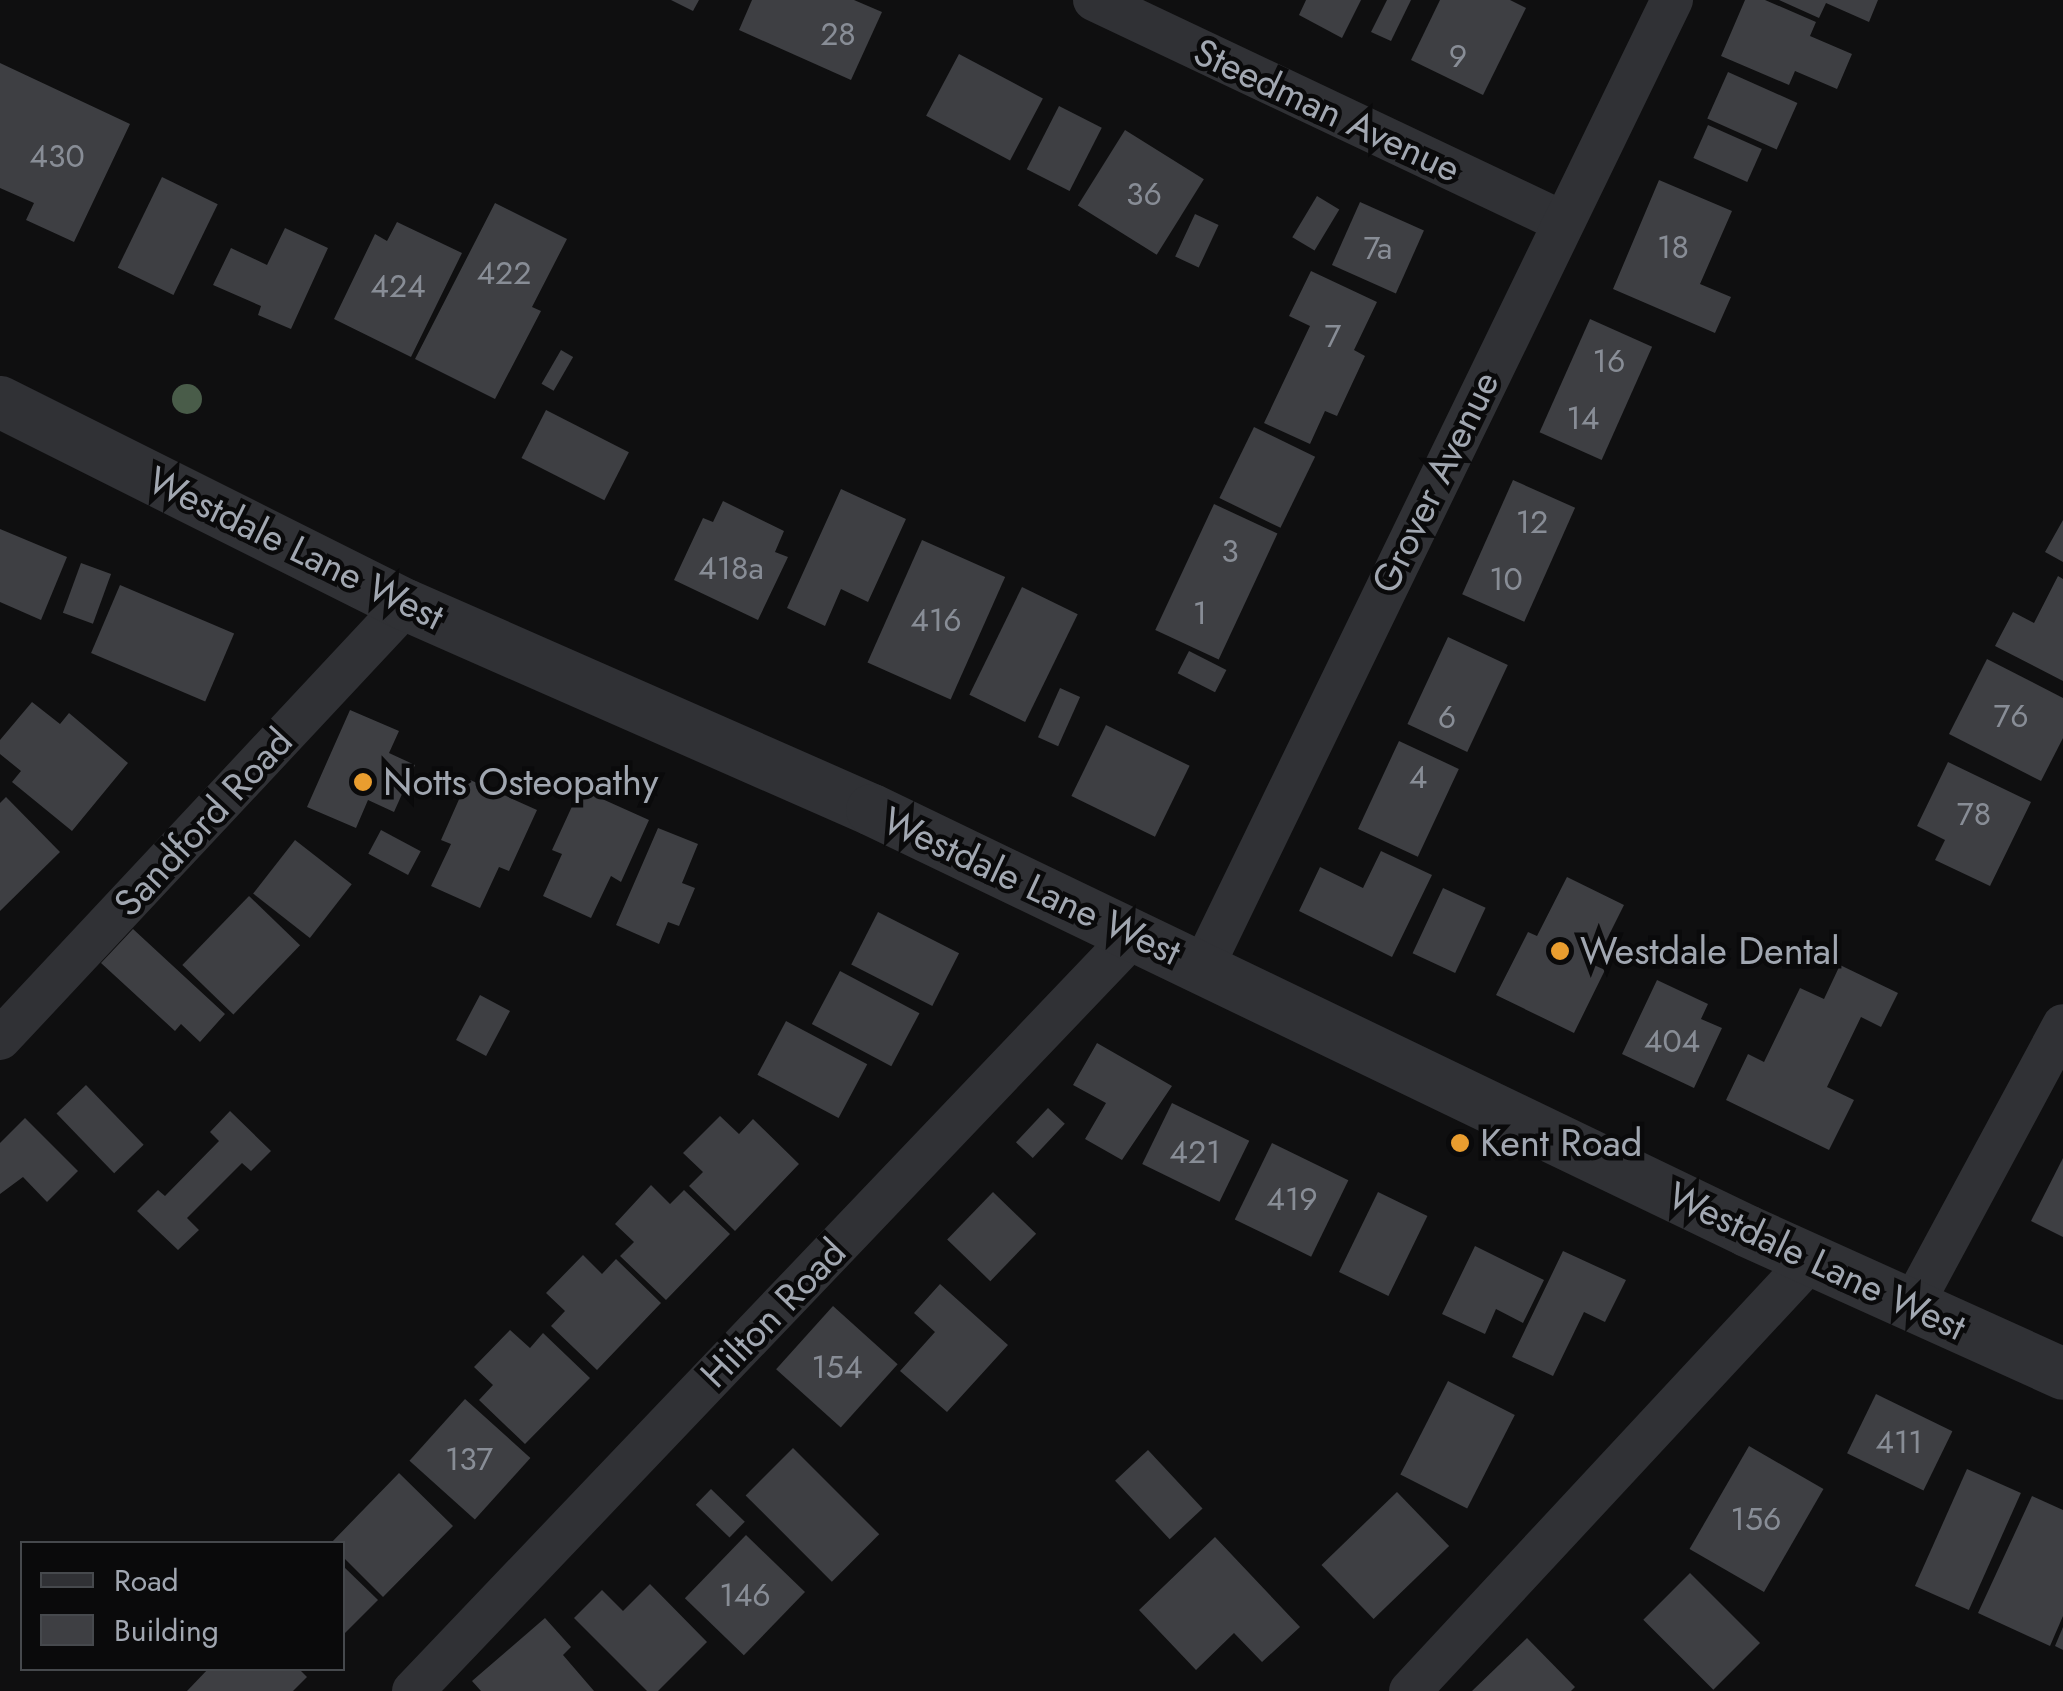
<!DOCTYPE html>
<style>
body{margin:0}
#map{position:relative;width:2063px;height:1691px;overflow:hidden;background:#0f0f10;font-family:Jost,sans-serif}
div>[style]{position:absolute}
.building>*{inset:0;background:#3e3f43;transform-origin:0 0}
.minor>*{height:42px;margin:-21px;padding:0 21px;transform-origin:21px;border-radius:21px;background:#303135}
.tertiary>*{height:52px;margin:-26px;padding:0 26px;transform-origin:26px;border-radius:26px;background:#303135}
.trees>*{width:30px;height:30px;margin:-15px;border-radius:50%;background:#495c49}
.dots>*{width:28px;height:28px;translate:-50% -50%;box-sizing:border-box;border:5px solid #0a0a0b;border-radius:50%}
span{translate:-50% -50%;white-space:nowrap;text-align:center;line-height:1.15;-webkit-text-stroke:9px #0a0a0b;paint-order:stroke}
.number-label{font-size:32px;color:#888d96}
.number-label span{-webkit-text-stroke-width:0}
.street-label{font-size:38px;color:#a1a7b1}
.poi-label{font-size:38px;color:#a1a7b1}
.left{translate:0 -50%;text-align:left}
.legend{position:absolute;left:20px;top:1541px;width:325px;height:130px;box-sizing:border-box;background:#0a0a0b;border:2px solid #46494d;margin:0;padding:12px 18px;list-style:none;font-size:30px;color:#a1a7b1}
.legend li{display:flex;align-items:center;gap:20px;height:50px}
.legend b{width:50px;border:2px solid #46494d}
</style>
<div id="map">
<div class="building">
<div style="clip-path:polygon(671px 0,699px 0,693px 11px)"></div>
<div style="clip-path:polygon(752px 0,854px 0,882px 12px,851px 80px,739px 30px)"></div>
<div style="clip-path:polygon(1306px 0,1361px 0,1342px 38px,1299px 15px)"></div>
<div style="clip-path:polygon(1387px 0,1411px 0,1391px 41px,1371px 32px)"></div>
<div style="clip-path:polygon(1440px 0,1510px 0,1526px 8px,1483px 95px,1411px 60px)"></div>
<div style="clip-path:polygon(1745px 0,1765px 0,1816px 22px,1810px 36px,1852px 54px,1837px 89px,1795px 71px,1789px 85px,1721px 56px)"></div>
<div style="clip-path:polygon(1779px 0,1878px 0,1869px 22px,1826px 3px,1819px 18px)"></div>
<div style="left:959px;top:54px;width:95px;height:70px;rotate:28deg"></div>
<div style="clip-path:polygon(0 63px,130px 124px,74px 242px,26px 220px,34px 203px,0 188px)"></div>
<div style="left:1728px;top:72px;width:76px;height:51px;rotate:24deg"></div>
<div style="left:1059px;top:106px;width:48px;height:71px;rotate:27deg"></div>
<div style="left:1708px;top:125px;width:59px;height:36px;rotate:24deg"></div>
<div style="left:1125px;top:130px;width:93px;height:89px;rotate:32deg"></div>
<div style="left:162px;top:177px;width:62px;height:101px;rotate:26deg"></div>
<div style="clip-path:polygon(1659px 180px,1732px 211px,1700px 284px,1731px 297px,1715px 333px,1613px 289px)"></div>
<div style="left:1317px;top:196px;width:26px;height:48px;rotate:31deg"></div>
<div style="left:1360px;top:202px;width:70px;height:69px;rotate:24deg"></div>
<div style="clip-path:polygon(495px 203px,567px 239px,532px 307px,541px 311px,495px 399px,415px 359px)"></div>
<div style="left:1195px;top:214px;width:26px;height:47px;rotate:25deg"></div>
<div style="clip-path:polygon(397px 222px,462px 253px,411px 357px,334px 319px,375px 234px,387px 241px)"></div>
<div style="clip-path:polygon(285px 228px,328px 248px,291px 329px,258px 315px,261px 306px,213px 285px,231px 248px,267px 265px)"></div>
<div style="clip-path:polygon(1311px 271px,1377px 302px,1354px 350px,1365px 356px,1337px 416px,1325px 411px,1310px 444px,1264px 423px,1310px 326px,1289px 316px)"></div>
<div style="left:1590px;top:319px;width:68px;height:124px;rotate:24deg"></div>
<div style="left:561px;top:350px;width:14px;height:39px;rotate:30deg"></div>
<div style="left:546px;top:410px;width:93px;height:54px;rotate:27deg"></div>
<div style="left:1254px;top:427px;width:68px;height:79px;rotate:26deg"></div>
<div style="left:1513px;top:480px;width:68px;height:125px;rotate:24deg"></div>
<div style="clip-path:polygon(841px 489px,906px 519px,868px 602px,841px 589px,825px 626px,787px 608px)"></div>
<div style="clip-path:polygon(723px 501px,784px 531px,775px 552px,788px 557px,758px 620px,674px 580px,703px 518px,713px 522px)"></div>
<div style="left:1214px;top:504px;width:70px;height:139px;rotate:25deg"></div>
<div style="clip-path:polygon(2063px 520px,2063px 562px,2045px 552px)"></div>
<div style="clip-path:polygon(0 529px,67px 557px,41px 620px,0 602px)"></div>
<div style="left:922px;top:540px;width:91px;height:134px;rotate:24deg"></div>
<div style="left:81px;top:563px;width:32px;height:53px;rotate:20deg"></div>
<div style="clip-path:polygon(2058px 576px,2063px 579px,2063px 681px,1995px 646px,2013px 612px,2034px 623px)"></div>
<div style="left:120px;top:585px;width:124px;height:74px;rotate:23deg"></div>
<div style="left:1022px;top:587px;width:62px;height:120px;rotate:26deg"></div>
<div style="left:1448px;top:637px;width:66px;height:96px;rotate:25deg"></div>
<div style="left:1189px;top:651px;width:42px;height:25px;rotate:27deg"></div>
<div style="clip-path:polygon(1987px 659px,2063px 698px,2063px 738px,2041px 781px,1949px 734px)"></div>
<div style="left:1060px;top:688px;width:22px;height:54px;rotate:24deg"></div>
<div style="clip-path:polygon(32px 702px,60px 724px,69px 713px,128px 763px,72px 831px,12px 782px,21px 771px,0 754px,0 740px)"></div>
<div style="clip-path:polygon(350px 710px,399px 731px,389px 753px,415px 765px,394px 812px,368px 800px,356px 828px,307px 807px)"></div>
<div style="left:1106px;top:725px;width:93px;height:79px;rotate:26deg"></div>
<div style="left:1399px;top:741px;width:66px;height:97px;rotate:25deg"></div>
<div style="clip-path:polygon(1948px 762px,2031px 802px,1990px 886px,1935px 860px,1945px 840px,1917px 826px)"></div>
<div style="clip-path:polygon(468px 779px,537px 810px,509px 871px,499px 867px,480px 908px,431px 886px,451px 844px,441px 840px)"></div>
<div style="clip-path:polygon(580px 789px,649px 820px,621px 882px,611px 876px,591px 918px,543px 896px,562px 854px,552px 850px)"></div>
<div style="clip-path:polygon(6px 797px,60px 852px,0 911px,0 803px)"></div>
<div style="clip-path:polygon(658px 828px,698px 844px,682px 883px,695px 888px,679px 926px,668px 922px,659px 944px,616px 925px)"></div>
<div style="left:381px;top:830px;width:45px;height:27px;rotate:28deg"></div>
<div style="left:295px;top:840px;width:72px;height:68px;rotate:38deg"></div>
<div style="clip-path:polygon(1381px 851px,1432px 875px,1392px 957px,1299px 911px,1320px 867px,1363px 888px)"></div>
<div style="clip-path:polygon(1567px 877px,1624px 905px,1594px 965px,1605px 970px,1574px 1033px,1496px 995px,1528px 932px,1537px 936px)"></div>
<div style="left:1443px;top:888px;width:47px;height:72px;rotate:25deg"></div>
<div style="left:249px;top:896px;width:71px;height:96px;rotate:44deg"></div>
<div style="left:878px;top:912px;width:91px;height:59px;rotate:27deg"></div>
<div style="clip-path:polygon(133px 929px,225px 1014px,200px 1042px,181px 1024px,175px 1031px,101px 963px)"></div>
<div style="clip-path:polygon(1840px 965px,1898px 993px,1881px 1027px,1861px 1017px,1827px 1087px,1854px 1100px,1829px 1150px,1726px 1100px,1748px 1054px,1764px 1062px,1800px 988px,1824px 999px)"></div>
<div style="left:840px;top:971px;width:90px;height:60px;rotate:28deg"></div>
<div style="clip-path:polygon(1657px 980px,1708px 1004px,1701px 1019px,1722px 1028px,1694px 1088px,1622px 1054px)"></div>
<div style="left:480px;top:995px;width:34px;height:51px;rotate:28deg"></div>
<div style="left:786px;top:1021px;width:92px;height:61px;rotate:28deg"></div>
<div style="clip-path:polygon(1097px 1043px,1172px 1086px,1122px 1160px,1085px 1139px,1106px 1103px,1073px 1085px)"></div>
<div style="left:86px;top:1085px;width:83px;height:41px;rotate:46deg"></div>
<div style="left:1172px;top:1103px;width:86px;height:68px;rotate:26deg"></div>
<div style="left:1048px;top:1108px;width:23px;height:47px;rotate:43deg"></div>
<div style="clip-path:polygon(230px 1111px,271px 1151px,251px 1171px,242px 1163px,187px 1218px,199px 1230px,178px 1250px,137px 1211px,158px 1190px,165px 1196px,219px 1141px,210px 1132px)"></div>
<div style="clip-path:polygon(720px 1116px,739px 1134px,753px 1119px,799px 1164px,735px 1231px,689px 1186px,703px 1172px,683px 1153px)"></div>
<div style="clip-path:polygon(25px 1118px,78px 1171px,47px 1202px,23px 1177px,0 1194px,0 1143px)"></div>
<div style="left:1272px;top:1143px;width:85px;height:85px;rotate:26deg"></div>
<div style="clip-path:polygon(2063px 1158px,2063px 1237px,2031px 1221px)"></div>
<div style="clip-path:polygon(651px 1185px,670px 1204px,684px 1190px,730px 1234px,666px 1300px,620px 1256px,634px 1242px,615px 1224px)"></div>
<div style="left:993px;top:1192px;width:60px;height:66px;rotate:44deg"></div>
<div style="left:1378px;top:1192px;width:55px;height:89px;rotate:26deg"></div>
<div style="clip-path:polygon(1475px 1246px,1544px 1280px,1523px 1323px,1496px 1309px,1485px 1334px,1442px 1314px)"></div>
<div style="clip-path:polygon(1563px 1251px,1626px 1280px,1605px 1322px,1584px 1312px,1553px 1376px,1512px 1357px)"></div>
<div style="clip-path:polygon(583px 1255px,602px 1274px,616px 1259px,661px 1303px,597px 1370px,551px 1326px,565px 1311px,546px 1293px)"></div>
<div style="clip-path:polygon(940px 1284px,1008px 1345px,947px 1412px,900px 1371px,935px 1332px,914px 1313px)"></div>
<div style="left:833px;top:1306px;width:87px;height:85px;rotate:42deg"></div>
<div style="clip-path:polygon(510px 1330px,530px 1348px,543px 1333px,590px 1378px,525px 1444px,479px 1400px,493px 1385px,474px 1367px)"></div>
<div style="left:1448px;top:1381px;width:75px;height:105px;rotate:27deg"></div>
<div style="left:1876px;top:1394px;width:85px;height:66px;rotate:26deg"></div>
<div style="left:465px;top:1399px;width:88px;height:83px;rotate:42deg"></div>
<div style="left:1749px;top:1446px;width:86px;height:119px;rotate:30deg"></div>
<div style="left:793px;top:1448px;width:122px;height:67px;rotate:45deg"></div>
<div style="left:1148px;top:1450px;width:80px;height:45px;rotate:47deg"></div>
<div style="left:1967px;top:1469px;width:59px;height:128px;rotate:24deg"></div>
<div style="clip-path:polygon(399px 1473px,453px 1526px,383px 1597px,342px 1556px,342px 1544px,330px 1544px)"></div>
<div style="left:711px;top:1489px;width:47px;height:22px;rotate:44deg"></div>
<div style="left:1397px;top:1492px;width:75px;height:105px;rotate:46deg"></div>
<div style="clip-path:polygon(2032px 1496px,2063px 1510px,2063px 1616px,2050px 1646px,1978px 1613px)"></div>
<div style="left:746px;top:1535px;width:82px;height:88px;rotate:44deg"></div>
<div style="clip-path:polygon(1215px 1537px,1300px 1627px,1262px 1662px,1234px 1633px,1196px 1670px,1139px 1610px)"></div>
<div style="clip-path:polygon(342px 1565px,378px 1600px,342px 1636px)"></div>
<div style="left:1690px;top:1573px;width:99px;height:66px;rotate:45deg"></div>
<div style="clip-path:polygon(650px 1584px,707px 1642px,658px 1691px,647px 1691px,574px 1618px,602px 1590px,623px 1611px)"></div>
<div style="clip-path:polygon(545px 1618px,571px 1647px,563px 1655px,594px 1691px,481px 1691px,472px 1681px)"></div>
<div style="clip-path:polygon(2063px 1627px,2063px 1650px,2055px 1646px)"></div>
<div style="clip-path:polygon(1527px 1638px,1575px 1687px,1571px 1691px,1472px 1691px)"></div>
<div style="clip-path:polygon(209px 1668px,298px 1668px,307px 1677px,293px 1691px,187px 1691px)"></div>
</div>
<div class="minor">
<div style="left:1094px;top:0;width:517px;rotate:25.33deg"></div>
<div style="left:1203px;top:967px;width:1075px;rotate:-64.13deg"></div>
<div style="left:0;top:1039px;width:594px;rotate:-46.91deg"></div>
<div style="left:1912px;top:1306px;width:319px;rotate:-61.7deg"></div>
<div style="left:413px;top:1691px;width:1043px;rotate:-46.36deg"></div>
<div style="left:1410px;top:1691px;width:589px;rotate:-47.07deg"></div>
</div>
<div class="tertiary">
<div style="left:0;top:402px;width:454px;rotate:26.6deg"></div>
<div style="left:406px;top:605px;width:509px;rotate:23.75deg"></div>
<div style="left:872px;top:810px;width:971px;rotate:25.69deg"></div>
<div style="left:1747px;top:1231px;width:347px;rotate:24.3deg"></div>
</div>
<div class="trees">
<div style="left:187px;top:399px"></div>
</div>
<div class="dots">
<div style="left:363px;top:782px;background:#e99d2f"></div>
<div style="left:1560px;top:951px;background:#e99d2f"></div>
<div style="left:1460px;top:1143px;background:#e99d2f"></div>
</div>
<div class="number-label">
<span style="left:838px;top:34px">28</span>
<span style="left:1458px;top:56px">9</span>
<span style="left:57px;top:156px">430</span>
<span style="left:1144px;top:194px">36</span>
<span style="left:1673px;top:247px">18</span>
<span style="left:1378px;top:248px">7a</span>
<span style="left:504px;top:273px">422</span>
<span style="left:398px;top:286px">424</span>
<span style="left:1333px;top:336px">7</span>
<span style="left:1609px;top:361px">16</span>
<span style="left:1583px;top:418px">14</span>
<span style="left:1532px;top:522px">12</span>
<span style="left:1230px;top:551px">3</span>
<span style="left:731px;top:568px">418a</span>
<span style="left:1506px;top:579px">10</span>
<span style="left:1200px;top:613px">1</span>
<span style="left:936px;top:620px">416</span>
<span style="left:2011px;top:716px">76</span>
<span style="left:1447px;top:717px">6</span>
<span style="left:1418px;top:777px">4</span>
<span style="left:1974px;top:814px">78</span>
<span style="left:1672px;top:1041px">404</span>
<span style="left:1195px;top:1152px">421</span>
<span style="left:1292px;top:1199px">419</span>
<span style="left:837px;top:1367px">154</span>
<span style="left:1899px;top:1442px">411</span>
<span style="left:469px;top:1459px">137</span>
<span style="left:1756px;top:1519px">156</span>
<span style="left:745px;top:1595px">146</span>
</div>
<div class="street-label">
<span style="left:1327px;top:110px;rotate:25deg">Steedman Avenue</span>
<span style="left:1435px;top:482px;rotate:-64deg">Grover Avenue</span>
<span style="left:296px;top:548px;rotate:26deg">Westdale Lane West</span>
<span style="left:203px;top:822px;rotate:-47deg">Sandford Road</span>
<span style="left:1032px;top:886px;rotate:25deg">Westdale Lane West</span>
<span style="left:1817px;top:1261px;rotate:25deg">Westdale Lane West</span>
<span style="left:773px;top:1313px;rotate:-46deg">Hilton Road</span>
</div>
<div class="poi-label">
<span class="left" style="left:383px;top:782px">Notts Osteopathy</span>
<span class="left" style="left:1580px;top:951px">Westdale Dental</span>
<span class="left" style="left:1480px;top:1143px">Kent Road</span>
</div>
<ul class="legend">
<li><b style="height:12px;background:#303135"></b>Road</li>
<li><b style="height:28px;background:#3e3f43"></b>Building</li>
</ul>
</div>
